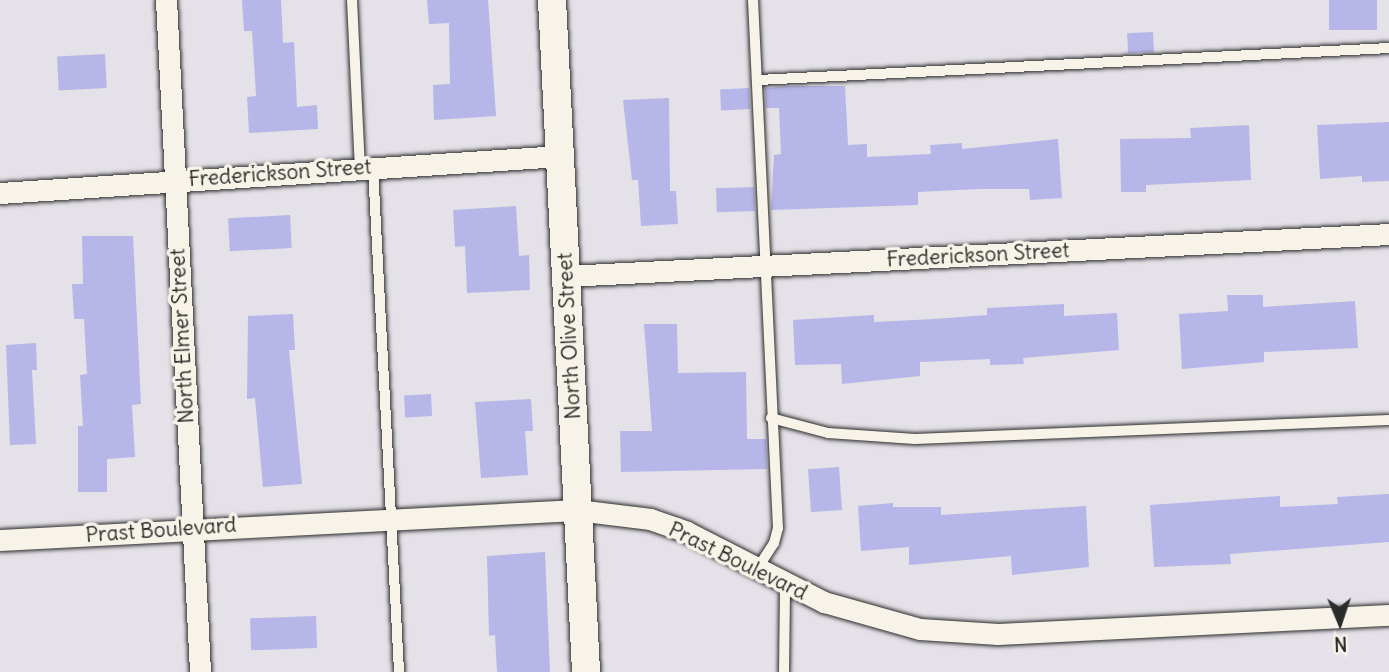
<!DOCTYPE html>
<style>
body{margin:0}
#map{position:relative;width:1389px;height:672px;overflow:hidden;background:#e4e1e8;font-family:Delius,sans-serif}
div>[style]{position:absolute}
.building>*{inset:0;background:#b7b6e8;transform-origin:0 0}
.roads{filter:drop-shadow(0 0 2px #2b2b2b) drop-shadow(0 0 2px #2b2b2b)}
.lane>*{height:10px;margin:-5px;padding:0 5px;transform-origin:5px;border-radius:5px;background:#f7f3e8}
.street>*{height:21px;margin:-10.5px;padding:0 10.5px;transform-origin:10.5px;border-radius:10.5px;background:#f7f3e8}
.secondary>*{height:28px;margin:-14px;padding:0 14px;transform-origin:14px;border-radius:14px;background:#f7f3e8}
span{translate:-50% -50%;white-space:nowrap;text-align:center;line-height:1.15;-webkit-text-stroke:7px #f7f3e8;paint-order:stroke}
.street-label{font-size:21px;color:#2b2b2b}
.north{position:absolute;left:1305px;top:588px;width:70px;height:70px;-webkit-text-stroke:5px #f7f3e8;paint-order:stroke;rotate:178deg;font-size:19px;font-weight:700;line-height:28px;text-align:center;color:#2b2b2b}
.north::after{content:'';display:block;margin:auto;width:24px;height:32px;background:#2b2b2b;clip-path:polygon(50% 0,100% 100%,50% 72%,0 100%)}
</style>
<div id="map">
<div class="building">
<div style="clip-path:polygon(242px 0,281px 0,283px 43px,294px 42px,297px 107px,317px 105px,318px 129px,249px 133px,247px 97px,256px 96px,252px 31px,244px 31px)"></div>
<div style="clip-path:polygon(427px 0,488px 0,496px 116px,434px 120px,433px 85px,450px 84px,449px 23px,429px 24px)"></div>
<div style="left:1329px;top:0;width:48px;height:30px"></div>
<div style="left:1153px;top:32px;width:20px;height:26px;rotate:87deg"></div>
<div style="left:105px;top:54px;width:34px;height:48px;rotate:87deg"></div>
<div style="clip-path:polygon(791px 86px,845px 86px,848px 145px,867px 144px,867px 157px,931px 154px,930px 145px,962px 143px,962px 149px,1058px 139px,1062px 198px,1030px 200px,1029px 189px,979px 189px,918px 192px,918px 205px,771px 210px,774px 155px,781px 154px,779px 108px,766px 108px,765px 88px)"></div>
<div style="left:749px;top:88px;width:21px;height:29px;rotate:87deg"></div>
<div style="clip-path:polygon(669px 98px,670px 191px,676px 191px,678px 224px,641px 226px,638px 180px,632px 180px,623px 100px)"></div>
<div style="clip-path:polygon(1389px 122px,1389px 181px,1362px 182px,1362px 176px,1320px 179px,1317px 125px)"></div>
<div style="clip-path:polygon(1249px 125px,1251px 180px,1146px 185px,1146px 192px,1121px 192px,1120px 139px,1191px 138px,1190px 128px)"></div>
<div style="left:754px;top:187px;width:24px;height:38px;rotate:88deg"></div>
<div style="clip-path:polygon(516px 206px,519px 256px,529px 255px,530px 290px,467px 293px,465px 246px,455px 247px,453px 210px)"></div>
<div style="left:290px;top:215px;width:33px;height:62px;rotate:87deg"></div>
<div style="clip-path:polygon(82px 236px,133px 236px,141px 404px,132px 405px,135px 457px,107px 459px,107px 492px,78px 492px,78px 426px,83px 426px,80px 375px,87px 374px,84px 319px,74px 319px,72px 284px,83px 284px)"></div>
<div style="clip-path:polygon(1227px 295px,1263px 295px,1263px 307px,1355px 301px,1358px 348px,1264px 352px,1264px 362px,1182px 369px,1179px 314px,1228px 311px)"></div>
<div style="clip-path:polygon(1064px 304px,1064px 316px,1117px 313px,1119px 350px,1023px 358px,1024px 364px,990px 365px,990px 359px,920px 362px,920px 376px,842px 384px,841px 364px,795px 365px,793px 320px,874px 315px,874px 322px,934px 319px,987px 315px,987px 308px)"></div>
<div style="clip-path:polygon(293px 314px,295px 350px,289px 350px,302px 484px,263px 487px,255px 398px,247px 399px,248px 316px)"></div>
<div style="clip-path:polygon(644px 324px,677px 324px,678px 373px,746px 372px,747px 439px,766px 439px,767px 469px,621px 472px,620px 431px,652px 431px)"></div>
<div style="clip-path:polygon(36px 343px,37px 370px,32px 370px,36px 444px,10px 445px,6px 345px)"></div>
<div style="left:431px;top:394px;width:22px;height:27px;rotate:87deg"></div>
<div style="clip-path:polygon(531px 399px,533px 431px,525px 431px,528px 475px,481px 478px,475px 402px)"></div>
<div style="left:839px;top:467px;width:43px;height:31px;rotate:86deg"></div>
<div style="clip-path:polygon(1389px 494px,1389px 542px,1230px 554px,1231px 564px,1154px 567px,1150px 505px,1280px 496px,1280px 507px,1338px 504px,1337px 497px)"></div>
<div style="clip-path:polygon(893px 503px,893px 507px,941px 507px,941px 515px,1086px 506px,1089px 567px,1012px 575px,1011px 556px,909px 565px,909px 547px,861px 551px,858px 506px)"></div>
<div style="clip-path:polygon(545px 552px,550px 672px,497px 672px,495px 635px,489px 636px,487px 556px)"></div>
<div style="left:316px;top:616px;width:32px;height:66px;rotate:88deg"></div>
</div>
<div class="roads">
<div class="lane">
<div style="left:352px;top:0;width:169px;rotate:87.3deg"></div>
<div style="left:753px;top:0;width:529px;rotate:87.29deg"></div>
<div style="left:778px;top:528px;width:16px;rotate:105deg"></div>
<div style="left:774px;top:543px;width:31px;rotate:123deg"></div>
<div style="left:758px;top:80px;width:632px;rotate:-2.9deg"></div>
<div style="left:373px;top:167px;width:506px;rotate:87.05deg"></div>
<div style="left:771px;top:418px;width:59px;rotate:14.7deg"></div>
<div style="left:828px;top:433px;width:87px;rotate:3.9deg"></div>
<div style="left:915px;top:439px;width:474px;rotate:-2.3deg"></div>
<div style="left:784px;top:672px;width:88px;rotate:-89.3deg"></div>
</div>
<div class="street">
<div style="left:166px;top:0;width:673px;rotate:87.1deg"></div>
<div style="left:0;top:193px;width:561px;rotate:-3.78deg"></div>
<div style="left:566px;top:276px;width:824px;rotate:-2.92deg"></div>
<div style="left:0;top:540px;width:578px;rotate:-2.98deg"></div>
<div style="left:577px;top:510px;width:74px;rotate:7deg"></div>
<div style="left:650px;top:519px;width:39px;rotate:19deg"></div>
<div style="left:687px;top:532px;width:154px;rotate:27.1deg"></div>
<div style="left:824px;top:602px;width:100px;rotate:15.7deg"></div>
<div style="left:920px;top:629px;width:78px;rotate:3.7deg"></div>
<div style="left:998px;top:634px;width:391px;rotate:-2.8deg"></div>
</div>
<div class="secondary">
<div style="left:552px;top:0;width:673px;rotate:87.1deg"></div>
</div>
</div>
<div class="street-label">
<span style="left:280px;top:173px;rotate:-4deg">Frederickson Street</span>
<span style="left:978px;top:255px;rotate:-3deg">Frederickson Street</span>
<span style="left:182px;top:336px;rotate:-93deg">North Elmer Street</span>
<span style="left:569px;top:336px;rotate:-93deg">North Olive Street</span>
<span style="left:161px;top:530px;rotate:-4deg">Prast Boulevard</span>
<span style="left:738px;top:561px;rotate:26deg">Prast Boulevard</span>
</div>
<div class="north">N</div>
</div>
